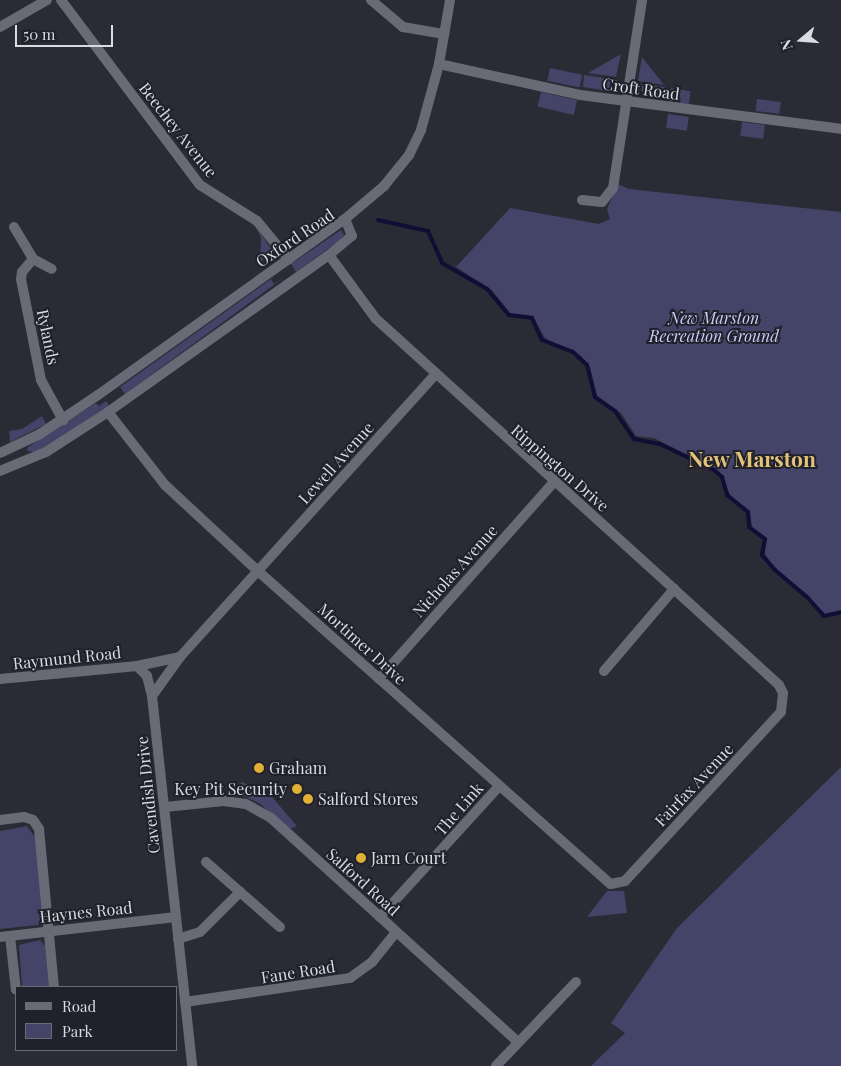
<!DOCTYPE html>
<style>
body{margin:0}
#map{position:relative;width:841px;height:1066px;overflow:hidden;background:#2a2b35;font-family:"Playfair Display",serif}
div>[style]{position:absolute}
.green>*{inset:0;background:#434467;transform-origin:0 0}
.stream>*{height:4px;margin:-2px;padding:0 2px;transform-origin:2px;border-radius:2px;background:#110d34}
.street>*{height:10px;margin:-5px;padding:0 5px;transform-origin:5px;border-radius:5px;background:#696a75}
.dots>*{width:14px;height:14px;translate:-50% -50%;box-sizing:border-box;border:2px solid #21212b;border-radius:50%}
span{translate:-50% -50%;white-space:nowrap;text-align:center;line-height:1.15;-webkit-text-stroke:4px #21212b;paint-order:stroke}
.street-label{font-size:16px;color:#dadae1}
.park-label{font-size:16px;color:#cacdf9;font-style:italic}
.poi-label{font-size:16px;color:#dadae1}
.left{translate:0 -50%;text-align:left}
.right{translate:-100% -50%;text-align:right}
.district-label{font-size:21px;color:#e2c379;font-weight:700}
.legend{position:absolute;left:15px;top:986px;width:162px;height:65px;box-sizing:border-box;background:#21212b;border:1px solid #6b6b74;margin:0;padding:6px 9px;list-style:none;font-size:15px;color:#dadae1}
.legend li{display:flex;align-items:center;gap:10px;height:25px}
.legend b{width:25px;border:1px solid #6b6b74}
.north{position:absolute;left:776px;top:15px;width:50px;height:50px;-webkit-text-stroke:4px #21212b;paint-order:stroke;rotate:252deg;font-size:14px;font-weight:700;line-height:20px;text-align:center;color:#dadae1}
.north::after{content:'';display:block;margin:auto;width:18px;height:22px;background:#dadae1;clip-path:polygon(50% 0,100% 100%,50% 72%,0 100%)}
.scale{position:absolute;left:15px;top:25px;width:98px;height:22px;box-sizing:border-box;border:2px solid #dadae1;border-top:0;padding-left:6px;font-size:15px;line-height:18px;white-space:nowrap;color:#dadae1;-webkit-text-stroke:4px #21212b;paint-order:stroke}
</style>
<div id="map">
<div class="green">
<div style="clip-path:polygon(621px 54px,616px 77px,588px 73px)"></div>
<div style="clip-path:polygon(642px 57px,664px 85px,638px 81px)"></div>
<div style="left:550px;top:68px;width:33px;height:13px;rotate:12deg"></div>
<div style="clip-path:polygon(584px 75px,617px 80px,617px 87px,610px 91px,583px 87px)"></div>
<div style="clip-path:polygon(638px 84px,665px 87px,664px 99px,644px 94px)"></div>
<div style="left:671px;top:88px;width:20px;height:14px;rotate:9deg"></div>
<div style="left:541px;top:92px;width:37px;height:15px;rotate:13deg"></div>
<div style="left:757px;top:99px;width:24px;height:12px;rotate:7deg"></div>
<div style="left:668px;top:114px;width:21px;height:14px;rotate:8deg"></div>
<div style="left:742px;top:122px;width:23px;height:14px;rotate:7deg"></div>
<div style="clip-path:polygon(618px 184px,629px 189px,841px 212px,841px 612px,824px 616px,814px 602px,775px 570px,765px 554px,766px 538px,753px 530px,750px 514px,731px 497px,719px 471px,654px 438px,636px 436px,621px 413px,597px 396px,590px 367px,581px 356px,545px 338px,533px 317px,511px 314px,492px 290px,456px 267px,510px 208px,599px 224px,610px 219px,607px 209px)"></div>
<div style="clip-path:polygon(254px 224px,272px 250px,260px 263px,261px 238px)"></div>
<div style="clip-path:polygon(341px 230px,344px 235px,340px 240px,296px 272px,291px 264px)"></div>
<div style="clip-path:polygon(286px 276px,125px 394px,120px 387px,271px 279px,274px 284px)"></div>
<div style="clip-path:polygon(106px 401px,109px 405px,51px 444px,34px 452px,27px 451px,28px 447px,96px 403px,99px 406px)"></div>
<div style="clip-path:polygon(42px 416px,46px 424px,10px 442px,9px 431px,22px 429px)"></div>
<div style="clip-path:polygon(841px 767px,841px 1066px,591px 1066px,625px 1033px,611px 1023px,677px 928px)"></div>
<div style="clip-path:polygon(242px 782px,272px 797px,297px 826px,290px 829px,259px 803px,239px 794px,236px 787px)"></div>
<div style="clip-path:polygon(27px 826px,35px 837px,45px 924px,0 929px,0 831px)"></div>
<div style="clip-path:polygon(607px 891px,624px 891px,627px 913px,587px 917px)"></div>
<div style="clip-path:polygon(40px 940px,45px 946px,49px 987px,22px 987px,19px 945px)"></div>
</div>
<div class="stream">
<div style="left:378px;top:220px;width:51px;rotate:12.4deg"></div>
<div style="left:428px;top:231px;width:35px;rotate:66deg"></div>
<div style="left:442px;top:263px;width:52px;rotate:30deg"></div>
<div style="left:487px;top:289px;width:34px;rotate:50deg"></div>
<div style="left:509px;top:315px;width:23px;rotate:7deg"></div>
<div style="left:532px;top:318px;width:24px;rotate:66deg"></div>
<div style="left:542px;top:340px;width:33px;rotate:21deg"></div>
<div style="left:573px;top:352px;width:19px;rotate:43deg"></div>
<div style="left:587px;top:365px;width:33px;rotate:76deg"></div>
<div style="left:595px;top:397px;width:24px;rotate:35deg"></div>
<div style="left:615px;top:411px;width:34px;rotate:56deg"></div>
<div style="left:634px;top:439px;width:26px;rotate:11deg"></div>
<div style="left:660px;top:444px;width:60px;rotate:25.7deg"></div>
<div style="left:714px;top:470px;width:11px;rotate:41deg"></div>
<div style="left:722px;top:477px;width:19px;rotate:74deg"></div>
<div style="left:727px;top:495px;width:27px;rotate:39deg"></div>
<div style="left:748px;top:512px;width:15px;rotate:86deg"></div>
<div style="left:749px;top:527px;width:20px;rotate:37deg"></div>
<div style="left:765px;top:539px;width:16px;rotate:101deg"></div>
<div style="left:762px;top:555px;width:20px;rotate:49deg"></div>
<div style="left:775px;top:570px;width:42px;rotate:40.2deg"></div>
<div style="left:807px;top:597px;width:25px;rotate:48deg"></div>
<div style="left:824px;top:616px;width:17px;rotate:-13deg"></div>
</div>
<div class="street">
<div style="left:61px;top:0;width:231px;rotate:53.1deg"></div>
<div style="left:200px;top:185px;width:67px;rotate:32.3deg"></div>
<div style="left:257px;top:221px;width:50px;rotate:50.6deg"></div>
<div style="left:371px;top:0;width:42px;rotate:40.2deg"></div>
<div style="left:403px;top:27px;width:42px;rotate:9.7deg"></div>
<div style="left:0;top:27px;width:54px;rotate:-29.9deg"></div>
<div style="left:439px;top:64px;width:144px;rotate:12.4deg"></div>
<div style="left:580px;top:95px;width:263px;rotate:7.4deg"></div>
<div style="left:582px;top:200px;width:20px;rotate:6deg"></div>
<div style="left:602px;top:202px;width:18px;rotate:-52deg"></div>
<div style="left:613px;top:188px;width:190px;rotate:-81.2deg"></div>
<div style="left:14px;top:227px;width:37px;rotate:59deg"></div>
<div style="left:33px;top:259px;width:21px;rotate:28deg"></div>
<div style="left:33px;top:259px;width:17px;rotate:130deg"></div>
<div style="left:22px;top:272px;width:7px;rotate:98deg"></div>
<div style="left:21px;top:279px;width:103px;rotate:78.8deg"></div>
<div style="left:41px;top:380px;width:46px;rotate:61.2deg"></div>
<div style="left:108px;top:412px;width:93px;rotate:52deg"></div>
<div style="left:165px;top:485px;width:128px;rotate:42.8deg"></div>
<div style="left:259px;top:572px;width:470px;rotate:41.6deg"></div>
<div style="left:611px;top:884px;width:14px;rotate:-12deg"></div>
<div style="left:625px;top:881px;width:230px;rotate:-47.3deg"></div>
<div style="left:781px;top:712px;width:19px;rotate:-84deg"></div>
<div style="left:783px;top:693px;width:9px;rotate:-117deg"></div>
<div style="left:779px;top:685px;width:142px;rotate:-137.6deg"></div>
<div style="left:674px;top:589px;width:402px;rotate:-137.8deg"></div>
<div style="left:376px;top:319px;width:79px;rotate:-126.3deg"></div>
<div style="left:0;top:453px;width:44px;rotate:-25.4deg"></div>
<div style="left:40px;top:434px;width:70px;rotate:-33.9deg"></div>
<div style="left:98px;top:395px;width:303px;rotate:-35.5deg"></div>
<div style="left:345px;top:219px;width:51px;rotate:-40.2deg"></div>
<div style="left:384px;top:186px;width:40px;rotate:-51deg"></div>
<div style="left:409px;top:155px;width:28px;rotate:-64deg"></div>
<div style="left:421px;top:130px;width:68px;rotate:-74.7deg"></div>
<div style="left:439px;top:64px;width:65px;rotate:-80.2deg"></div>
<div style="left:0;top:471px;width:50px;rotate:-22.4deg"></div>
<div style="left:46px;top:452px;width:74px;rotate:-32.8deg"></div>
<div style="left:108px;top:412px;width:271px;rotate:-35.4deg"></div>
<div style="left:329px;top:255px;width:30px;rotate:-40deg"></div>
<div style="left:352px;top:236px;width:18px;rotate:-112deg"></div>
<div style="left:180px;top:657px;width:48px;rotate:125.7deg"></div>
<div style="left:152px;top:696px;width:372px;rotate:83.8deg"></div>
<div style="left:137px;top:666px;width:14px;rotate:45deg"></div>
<div style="left:147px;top:676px;width:21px;rotate:76deg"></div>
<div style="left:604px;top:671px;width:108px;rotate:-49.5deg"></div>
<div style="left:0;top:679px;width:138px;rotate:-5.4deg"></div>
<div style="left:137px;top:666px;width:44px;rotate:-11.8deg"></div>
<div style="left:180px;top:657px;width:380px;rotate:-47.9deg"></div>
<div style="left:379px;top:679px;width:264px;rotate:-48.4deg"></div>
<div style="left:165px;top:807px;width:59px;rotate:-5.8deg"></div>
<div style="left:224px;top:801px;width:22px;rotate:8deg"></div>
<div style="left:246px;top:804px;width:29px;rotate:29deg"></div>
<div style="left:271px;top:818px;width:333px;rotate:42.2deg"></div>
<div style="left:0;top:820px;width:24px;rotate:-7deg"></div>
<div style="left:24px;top:817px;width:9px;rotate:18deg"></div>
<div style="left:33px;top:820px;width:11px;rotate:56deg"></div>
<div style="left:39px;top:829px;width:159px;rotate:84.6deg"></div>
<div style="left:206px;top:862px;width:45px;rotate:41.4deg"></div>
<div style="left:380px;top:917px;width:177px;rotate:-47.7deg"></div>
<div style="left:10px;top:936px;width:54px;rotate:83.7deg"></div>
<div style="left:0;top:937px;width:177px;rotate:-6.5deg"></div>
<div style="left:178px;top:939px;width:23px;rotate:-18deg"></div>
<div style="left:200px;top:932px;width:57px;rotate:-45deg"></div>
<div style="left:240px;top:892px;width:53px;rotate:41.2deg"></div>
<div style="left:185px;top:1002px;width:167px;rotate:-8.3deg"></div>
<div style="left:350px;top:978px;width:27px;rotate:-36deg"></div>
<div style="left:372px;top:962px;width:38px;rotate:-51deg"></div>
<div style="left:496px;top:1066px;width:116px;rotate:-46.4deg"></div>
</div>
<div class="dots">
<div style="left:259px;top:768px;background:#dfb033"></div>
<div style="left:297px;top:789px;background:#dfb033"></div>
<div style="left:308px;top:799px;background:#dfb033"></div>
<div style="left:361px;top:858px;background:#dfb033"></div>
</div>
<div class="street-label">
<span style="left:641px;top:89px;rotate:8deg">Croft Road</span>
<span style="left:178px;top:130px;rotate:52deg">Beechey Avenue</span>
<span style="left:295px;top:238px;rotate:-34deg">Oxford Road</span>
<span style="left:48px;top:337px;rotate:78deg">Rylands</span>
<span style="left:336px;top:463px;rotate:-48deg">Lewell Avenue</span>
<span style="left:560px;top:468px;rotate:41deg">Rippington Drive</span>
<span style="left:455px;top:571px;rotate:-48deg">Nicholas Avenue</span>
<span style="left:362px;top:644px;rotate:42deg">Mortimer Drive</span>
<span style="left:67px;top:658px;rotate:-6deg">Raymund Road</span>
<span style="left:694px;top:785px;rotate:-47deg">Fairfax Avenue</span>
<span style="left:148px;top:795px;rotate:-96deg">Cavendish Drive</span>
<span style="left:459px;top:809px;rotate:-49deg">The Link</span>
<span style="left:363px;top:882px;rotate:42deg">Salford Road</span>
<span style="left:86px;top:912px;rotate:-6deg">Haynes Road</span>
<span style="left:298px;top:972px;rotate:-9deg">Fane Road</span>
</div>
<div class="park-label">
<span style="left:714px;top:327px">New Marston<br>Recreation Ground</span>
</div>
<div class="poi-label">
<span class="left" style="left:269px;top:768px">Graham</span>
<span class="right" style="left:287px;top:789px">Key Pit Security</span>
<span class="left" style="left:318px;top:799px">Salford Stores</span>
<span class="left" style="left:371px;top:858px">Jarn Court</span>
</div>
<div class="district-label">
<span style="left:752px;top:458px">New Marston</span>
</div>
<ul class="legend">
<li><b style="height:6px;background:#696a75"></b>Road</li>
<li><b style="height:14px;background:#434467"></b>Park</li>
</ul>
<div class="north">N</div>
<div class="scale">50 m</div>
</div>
